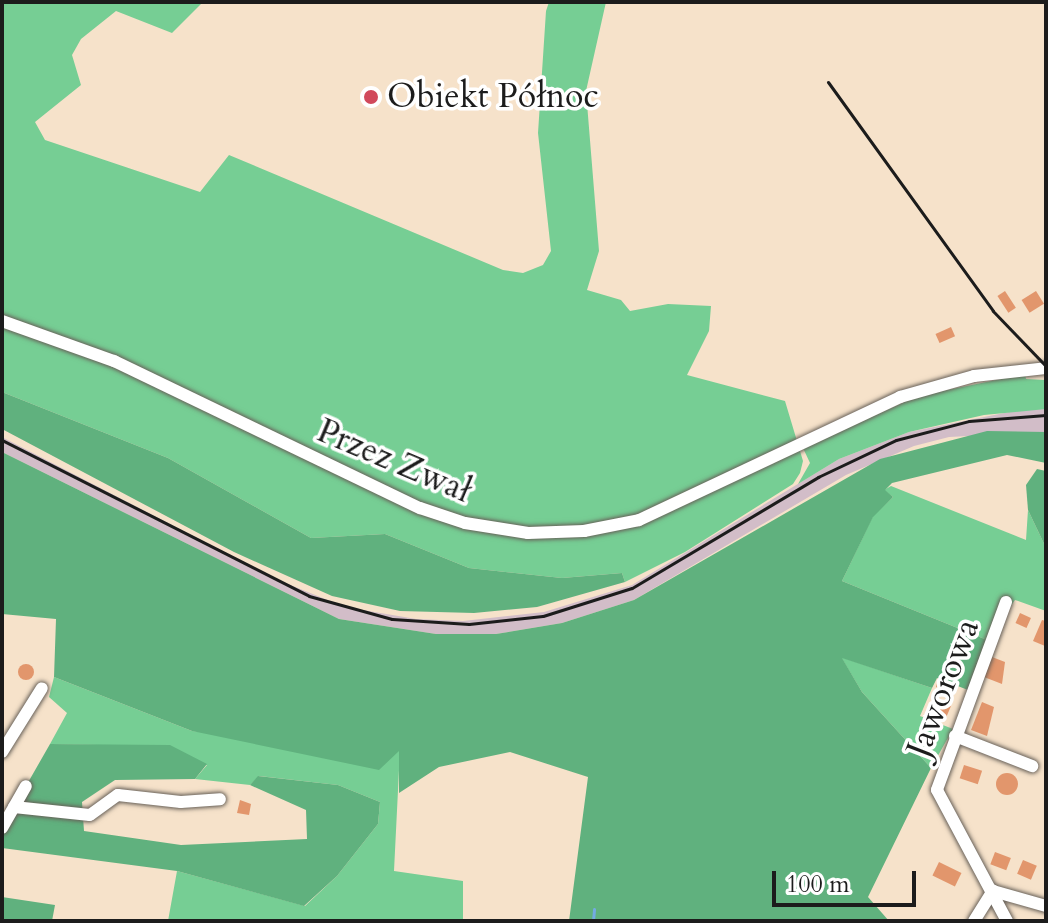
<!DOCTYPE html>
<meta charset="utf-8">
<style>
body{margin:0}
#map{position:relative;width:1048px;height:923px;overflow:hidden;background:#f6e2ca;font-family:Cardo,serif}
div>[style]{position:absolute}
.industrial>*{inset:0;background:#d2bdc8}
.green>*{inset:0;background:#76ce94}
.forest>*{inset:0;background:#60b17e}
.stream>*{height:3px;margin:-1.5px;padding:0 1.5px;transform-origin:1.5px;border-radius:1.5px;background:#73abe2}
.building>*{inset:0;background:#e2966c;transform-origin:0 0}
.round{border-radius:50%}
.roads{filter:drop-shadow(0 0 2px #686159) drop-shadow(0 0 2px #686159)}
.minor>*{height:12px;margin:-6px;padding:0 6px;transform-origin:6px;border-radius:6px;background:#fff}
.rail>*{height:3px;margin:-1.5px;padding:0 1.5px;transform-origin:1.5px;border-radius:1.5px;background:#1c1c1c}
.dots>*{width:22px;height:22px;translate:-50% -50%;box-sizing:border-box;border:4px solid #fff;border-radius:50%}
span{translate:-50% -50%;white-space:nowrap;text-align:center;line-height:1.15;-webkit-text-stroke:7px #fff;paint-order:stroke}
.poi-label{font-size:34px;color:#1c1c1c}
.left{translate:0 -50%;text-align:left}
.street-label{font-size:34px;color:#1c1c1c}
.frame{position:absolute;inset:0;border:4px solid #1c1c1c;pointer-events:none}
.scale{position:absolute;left:772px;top:871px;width:144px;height:36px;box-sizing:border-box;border:4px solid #1c1c1c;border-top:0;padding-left:10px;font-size:24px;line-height:28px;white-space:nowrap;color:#1c1c1c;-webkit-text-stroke:6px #fff;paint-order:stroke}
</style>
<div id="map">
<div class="industrial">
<div style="clip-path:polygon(1024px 409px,1046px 409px,1046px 432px,949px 437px,914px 446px,846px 475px,634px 600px,562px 623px,496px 634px,436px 634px,339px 619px,2px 452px,2px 437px,278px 580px,345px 607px,416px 619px,463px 621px,544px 612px,632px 585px,839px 459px,909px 432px)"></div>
</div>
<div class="green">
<div style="clip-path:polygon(2px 2px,203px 2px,172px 33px,116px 11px,81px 39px,72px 55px,81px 85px,35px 122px,45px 140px,200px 192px,229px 155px,503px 270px,523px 273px,543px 265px,551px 251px,538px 133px,546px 11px,549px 2px,606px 2px,586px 91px,599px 251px,587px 290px,621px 300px,630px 311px,668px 304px,711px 306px,709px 331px,687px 375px,785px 401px,803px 461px,800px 473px,793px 484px,685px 552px,625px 582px,622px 573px,562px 578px,469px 568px,385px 534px,311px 538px,168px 458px,2px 392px)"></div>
<div style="clip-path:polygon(1025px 374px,1026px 379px,1046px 380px,1046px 409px,984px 415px,909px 432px,839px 459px,798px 484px,810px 463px,803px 448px,918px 396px)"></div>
<div style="clip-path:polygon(891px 486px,1026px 540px,1028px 510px,1046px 548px,1046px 611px,1015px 600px,987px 640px,842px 581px,873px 516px,893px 497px,884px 490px)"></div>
<div style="clip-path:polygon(841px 657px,932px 688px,920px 716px,953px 729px,931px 768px,862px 692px)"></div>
<div style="clip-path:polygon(54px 677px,192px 731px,400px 750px,394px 871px,463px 881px,463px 921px,168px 921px,177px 871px,305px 906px,337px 876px,378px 824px,380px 802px,338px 785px,259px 776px,250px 785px,195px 779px,207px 765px,98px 745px,50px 744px,67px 713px,49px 697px)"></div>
</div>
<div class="forest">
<div style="clip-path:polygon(2px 392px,168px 458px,311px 538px,385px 534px,469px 568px,562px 578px,622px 573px,625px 582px,537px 607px,474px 613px,400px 611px,332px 596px,234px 552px,2px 429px)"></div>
<div style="clip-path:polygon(987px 431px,1046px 432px,1046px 463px,1007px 455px,892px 483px,885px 490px,893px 497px,873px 517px,842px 581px,987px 640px,968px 690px,937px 678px,932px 688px,842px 658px,862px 692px,931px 768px,868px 897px,889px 921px,569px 921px,588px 777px,510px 752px,439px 767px,399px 793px,399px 751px,379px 770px,192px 731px,54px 677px,56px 619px,2px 614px,2px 452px,339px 619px,436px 634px,496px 634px,562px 623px,634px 600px,880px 459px)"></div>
<div style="clip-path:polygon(1037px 469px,1046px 471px,1046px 548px,1028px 510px,1026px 485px)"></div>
<div style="clip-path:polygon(50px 744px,170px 745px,207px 764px,195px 779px,115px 780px,82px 802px,84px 831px,181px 845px,307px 839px,306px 810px,250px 785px,258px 776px,338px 785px,380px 802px,378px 824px,337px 876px,304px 906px,177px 871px,2px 848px,2px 828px)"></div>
<div style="clip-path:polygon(2px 897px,55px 905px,52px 921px,2px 921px)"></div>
</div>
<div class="stream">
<div style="left:593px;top:921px;width:12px;rotate:-85deg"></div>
</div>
<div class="building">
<div style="left:1005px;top:291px;width:20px;height:9px;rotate:57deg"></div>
<div style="left:1036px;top:291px;width:15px;height:17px;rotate:58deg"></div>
<div style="left:951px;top:327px;width:10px;height:17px;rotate:66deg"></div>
<div style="left:1020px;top:613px;width:12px;height:11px;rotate:24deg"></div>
<div style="clip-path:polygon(1042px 620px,1046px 621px,1045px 646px,1033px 641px)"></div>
<div style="clip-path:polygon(992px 657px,1005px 662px,1002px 684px,984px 677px)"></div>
<div class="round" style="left:18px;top:664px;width:16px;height:16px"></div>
<div style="clip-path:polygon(938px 680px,954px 686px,952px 692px,936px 687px)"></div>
<div style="left:939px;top:701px;width:13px;height:13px;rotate:23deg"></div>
<div style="clip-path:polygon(982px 702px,994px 707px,987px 736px,971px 730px)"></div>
<div style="left:964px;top:765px;width:19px;height:14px;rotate:18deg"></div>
<div class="round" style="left:996px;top:773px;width:22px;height:22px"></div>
<div style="clip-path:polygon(240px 800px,251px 804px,249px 815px,237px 813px)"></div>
<div style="left:995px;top:852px;width:17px;height:13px;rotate:21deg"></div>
<div style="left:1023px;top:860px;width:15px;height:15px;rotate:23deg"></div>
<div style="left:939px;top:862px;width:25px;height:15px;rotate:26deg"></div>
</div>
<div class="roads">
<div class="minor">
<div style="left:2px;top:321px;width:119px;rotate:19.7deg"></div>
<div style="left:114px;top:361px;width:339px;rotate:25.7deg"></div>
<div style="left:420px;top:508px;width:47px;rotate:18.4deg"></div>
<div style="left:465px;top:523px;width:64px;rotate:9deg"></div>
<div style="left:528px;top:533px;width:56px;rotate:-2deg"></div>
<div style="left:584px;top:531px;width:56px;rotate:-11.3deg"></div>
<div style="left:639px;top:520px;width:289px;rotate:-25.2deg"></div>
<div style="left:900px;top:397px;width:77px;rotate:-15.8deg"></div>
<div style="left:974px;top:376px;width:72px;rotate:-6.3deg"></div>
<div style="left:1006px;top:602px;width:200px;rotate:110.2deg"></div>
<div style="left:937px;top:790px;width:149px;rotate:61.9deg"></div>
<div style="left:955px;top:736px;width:83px;rotate:21.3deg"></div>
<div style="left:2px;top:752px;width:75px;rotate:-58deg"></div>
<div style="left:14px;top:807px;width:76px;rotate:6deg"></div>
<div style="left:90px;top:815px;width:34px;rotate:-36deg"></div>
<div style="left:118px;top:795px;width:63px;rotate:6.3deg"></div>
<div style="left:181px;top:802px;width:39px;rotate:-4deg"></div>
<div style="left:2px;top:828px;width:48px;rotate:-60.3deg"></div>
<div style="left:974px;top:921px;width:36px;rotate:-58deg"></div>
<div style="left:993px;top:891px;width:55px;rotate:15.8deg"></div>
</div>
</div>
<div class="rail">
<div style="left:828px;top:82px;width:282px;rotate:54.2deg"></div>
<div style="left:993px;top:311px;width:76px;rotate:46.1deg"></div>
<div style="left:2px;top:440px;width:344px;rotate:26.9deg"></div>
<div style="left:309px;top:596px;width:86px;rotate:15.5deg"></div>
<div style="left:392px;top:619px;width:77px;rotate:3.7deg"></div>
<div style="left:469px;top:624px;width:74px;rotate:-6.2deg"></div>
<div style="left:543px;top:616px;width:93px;rotate:-17.5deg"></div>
<div style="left:632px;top:588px;width:217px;rotate:-30.8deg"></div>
<div style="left:818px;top:477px;width:86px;rotate:-25.4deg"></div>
<div style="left:896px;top:440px;width:75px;rotate:-14.6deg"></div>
<div style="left:969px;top:421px;width:77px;rotate:-4.5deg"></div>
</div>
<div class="dots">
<div style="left:371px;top:97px;background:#d1495b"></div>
</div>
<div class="poi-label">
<span class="left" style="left:387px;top:97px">Obiekt Północ</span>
</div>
<div class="street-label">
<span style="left:394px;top:461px;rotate:23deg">Przez Zwał</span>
<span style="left:943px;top:688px;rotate:-69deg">Jaworowa</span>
</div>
<div class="frame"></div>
<div class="scale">100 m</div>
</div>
